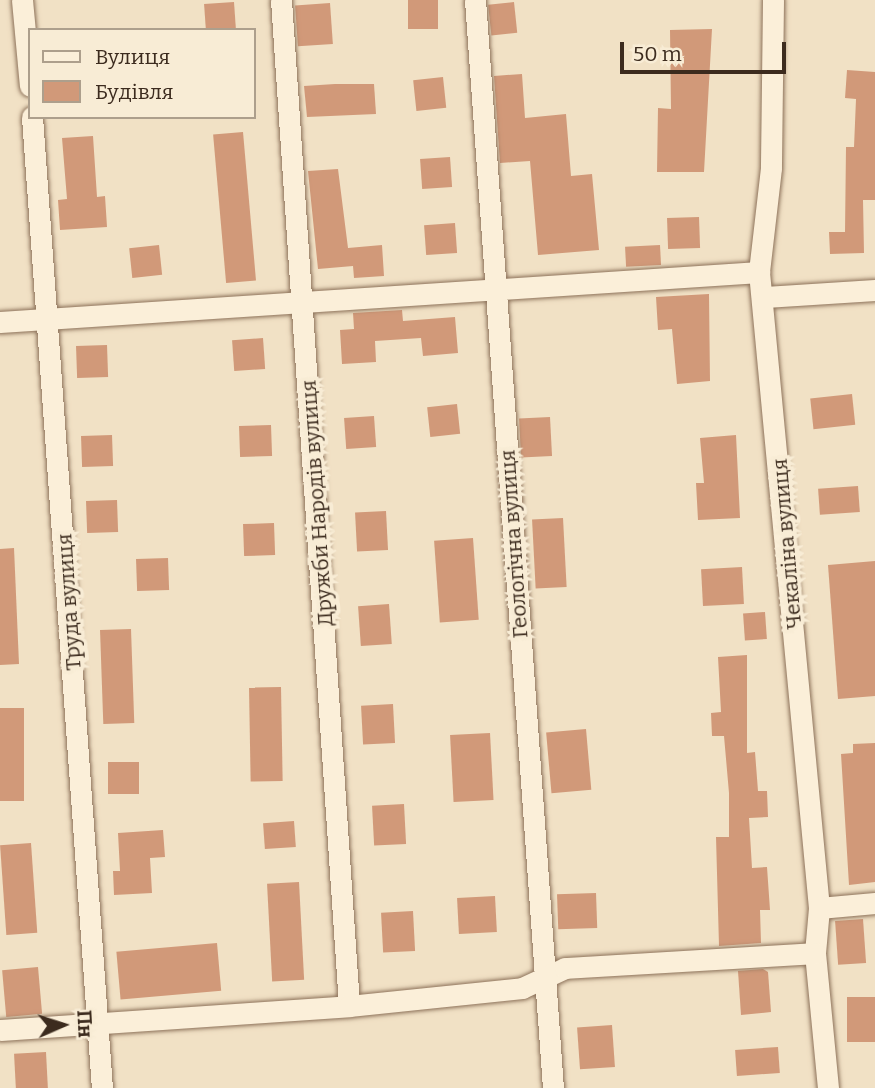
<!DOCTYPE html>
<meta charset="utf-8">
<style>
body{margin:0}
#map{position:relative;width:875px;height:1088px;overflow:hidden;background:#f1e1c5;font-family:Bitter,serif}
div>[style]{position:absolute}
.building>*{inset:0;background:#d19979;transform-origin:0 0}
.roads{filter:drop-shadow(0 0 2px #8d725a) drop-shadow(0 0 2px #8d725a)}
.street>*{height:21px;margin:-10.5px;padding:0 10.5px;transform-origin:10.5px;border-radius:10.5px;background:#fbefd9}
span{translate:-50% -50%;white-space:nowrap;text-align:center;line-height:1.15;-webkit-text-stroke:7px #f8ecd5;paint-order:stroke}
.street-label{font-size:21px;color:#3c2b1e}
.legend{position:absolute;left:28px;top:28px;width:228px;height:91px;box-sizing:border-box;background:#f8ecd5;border:2px solid #ad9f8c;margin:0;padding:9px 12px;list-style:none;font-size:21px;color:#3c2b1e}
.legend li{display:flex;align-items:center;gap:14px;height:35px}
.legend b{width:35px;border:2px solid #ad9f8c}
.north{position:absolute;left:28px;top:990px;width:70px;height:70px;-webkit-text-stroke:5px #f8ecd5;paint-order:stroke;rotate:87deg;font-size:19px;font-weight:700;line-height:28px;text-align:center;color:#3c2b1e}
.north::after{content:'';display:block;margin:auto;width:24px;height:32px;background:#3c2b1e;clip-path:polygon(50% 0,100% 100%,50% 72%,0 100%)}
.scale{position:absolute;left:620px;top:42px;width:166px;height:32px;box-sizing:border-box;border:4px solid #3c2b1e;border-top:0;padding-left:9px;font-size:21px;line-height:24px;white-space:nowrap;color:#3c2b1e;-webkit-text-stroke:5px #f8ecd5;paint-order:stroke}
</style>
<div id="map">
<div class="building">
<div style="left:408px;top:0;width:30px;height:29px"></div>
<div style="left:234px;top:2px;width:28px;height:30px;rotate:86deg"></div>
<div style="left:514px;top:2px;width:31px;height:26px;rotate:84deg"></div>
<div style="left:330px;top:3px;width:41px;height:35px;rotate:86deg"></div>
<div style="clip-path:polygon(712px 29px,704px 172px,657px 172px,658px 108px,671px 109px,670px 30px)"></div>
<div style="clip-path:polygon(847px 70px,875px 72px,875px 200px,863px 200px,864px 253px,830px 254px,829px 232px,845px 232px,846px 147px,854px 147px,856px 99px,845px 98px)"></div>
<div style="clip-path:polygon(522px 74px,525px 118px,566px 114px,571px 176px,592px 174px,599px 250px,538px 255px,530px 161px,500px 163px,494px 76px)"></div>
<div style="left:443px;top:77px;width:31px;height:30px;rotate:84deg"></div>
<div style="clip-path:polygon(335px 84px,374px 84px,376px 114px,307px 117px,304px 86px)"></div>
<div style="left:243px;top:132px;width:149px;height:30px;rotate:85deg"></div>
<div style="clip-path:polygon(93px 136px,97px 197px,105px 196px,107px 227px,60px 230px,58px 200px,67px 199px,62px 138px)"></div>
<div style="left:450px;top:157px;width:30px;height:30px;rotate:86deg"></div>
<div style="clip-path:polygon(338px 169px,348px 248px,382px 245px,384px 276px,354px 278px,353px 266px,318px 269px,308px 171px)"></div>
<div style="left:699px;top:217px;width:31px;height:32px;rotate:88deg"></div>
<div style="left:455px;top:223px;width:30px;height:31px;rotate:86deg"></div>
<div style="left:159px;top:245px;width:30px;height:30px;rotate:84deg"></div>
<div style="left:660px;top:245px;width:20px;height:35px;rotate:87deg"></div>
<div style="clip-path:polygon(709px 294px,710px 381px,677px 384px,672px 329px,658px 330px,656px 297px)"></div>
<div style="clip-path:polygon(402px 310px,403px 321px,455px 317px,458px 353px,423px 356px,421px 338px,375px 341px,376px 362px,342px 364px,340px 330px,354px 329px,353px 313px)"></div>
<div style="left:263px;top:338px;width:31px;height:31px;rotate:86deg"></div>
<div style="left:107px;top:345px;width:32px;height:31px;rotate:88deg"></div>
<div style="left:852px;top:394px;width:31px;height:42px;rotate:84deg"></div>
<div style="left:457px;top:404px;width:30px;height:30px;rotate:84deg"></div>
<div style="left:374px;top:416px;width:31px;height:30px;rotate:86deg"></div>
<div style="left:550px;top:417px;width:39px;height:31px;rotate:87deg"></div>
<div style="left:271px;top:425px;width:31px;height:32px;rotate:88deg"></div>
<div style="left:112px;top:435px;width:31px;height:31px;rotate:88deg"></div>
<div style="clip-path:polygon(736px 435px,740px 518px,698px 520px,696px 483px,704px 483px,700px 438px)"></div>
<div style="left:858px;top:486px;width:26px;height:40px;rotate:86deg"></div>
<div style="left:117px;top:500px;width:32px;height:31px;rotate:88deg"></div>
<div style="left:386px;top:511px;width:39px;height:31px;rotate:87deg"></div>
<div style="left:563px;top:518px;width:69px;height:31px;rotate:87deg"></div>
<div style="left:274px;top:523px;width:32px;height:31px;rotate:88deg"></div>
<div style="left:473px;top:538px;width:82px;height:39px;rotate:86deg"></div>
<div style="clip-path:polygon(14px 548px,19px 664px,0 665px,0 549px)"></div>
<div style="left:168px;top:558px;width:32px;height:32px;rotate:88deg"></div>
<div style="clip-path:polygon(875px 561px,875px 696px,838px 699px,828px 565px)"></div>
<div style="left:742px;top:567px;width:37px;height:41px;rotate:87deg"></div>
<div style="left:389px;top:604px;width:40px;height:31px;rotate:86deg"></div>
<div style="left:765px;top:612px;width:27px;height:22px;rotate:86deg"></div>
<div style="left:131px;top:629px;width:94px;height:31px;rotate:88deg"></div>
<div style="clip-path:polygon(747px 655px,747px 753px,755px 752px,758px 791px,767px 791px,768px 817px,749px 818px,752px 868px,767px 867px,770px 910px,760px 910px,761px 943px,719px 946px,716px 837px,729px 837px,729px 793px,724px 736px,712px 736px,711px 713px,721px 712px,718px 657px)"></div>
<div style="left:281px;top:687px;width:94px;height:32px;rotate:89deg"></div>
<div style="left:393px;top:704px;width:39px;height:32px;rotate:87deg"></div>
<div style="left:0;top:708px;width:24px;height:93px"></div>
<div style="left:586px;top:729px;width:61px;height:40px;rotate:85deg"></div>
<div style="left:490px;top:733px;width:67px;height:40px;rotate:87deg"></div>
<div style="clip-path:polygon(875px 743px,875px 882px,849px 885px,841px 754px,853px 753px,853px 744px)"></div>
<div style="left:108px;top:762px;width:31px;height:32px"></div>
<div style="left:404px;top:804px;width:40px;height:32px;rotate:87deg"></div>
<div style="left:294px;top:821px;width:26px;height:31px;rotate:86deg"></div>
<div style="clip-path:polygon(163px 830px,165px 857px,150px 858px,152px 893px,114px 895px,113px 871px,120px 871px,118px 833px)"></div>
<div style="left:31px;top:843px;width:90px;height:31px;rotate:86deg"></div>
<div style="left:299px;top:882px;width:98px;height:32px;rotate:87deg"></div>
<div style="left:596px;top:893px;width:35px;height:39px;rotate:88deg"></div>
<div style="left:495px;top:896px;width:36px;height:38px;rotate:87deg"></div>
<div style="left:413px;top:911px;width:40px;height:32px;rotate:87deg"></div>
<div style="left:863px;top:919px;width:44px;height:28px;rotate:86deg"></div>
<div style="left:217px;top:943px;width:48px;height:101px;rotate:85deg"></div>
<div style="left:38px;top:967px;width:47px;height:36px;rotate:85deg"></div>
<div style="clip-path:polygon(763px 969px,768px 972px,771px 1012px,741px 1015px,738px 971px)"></div>
<div style="left:875px;top:997px;width:45px;height:28px;rotate:90deg"></div>
<div style="left:612px;top:1025px;width:42px;height:35px;rotate:86deg"></div>
<div style="left:778px;top:1047px;width:26px;height:43px;rotate:86deg"></div>
<div style="left:46px;top:1052px;width:36px;height:32px;rotate:87deg"></div>
</div>
<div class="roads">
<div class="street">
<div style="left:22px;top:0;width:86px;rotate:84.7deg"></div>
<div style="left:281px;top:0;width:1008px;rotate:86.13deg"></div>
<div style="left:475px;top:0;width:1091px;rotate:85.9deg"></div>
<div style="left:773px;top:0;width:168px;rotate:90.7deg"></div>
<div style="left:771px;top:168px;width:105px;rotate:96.6deg"></div>
<div style="left:759px;top:272px;width:639px;rotate:84.61deg"></div>
<div style="left:819px;top:908px;width:45px;rotate:95.1deg"></div>
<div style="left:815px;top:953px;width:136px;rotate:84.5deg"></div>
<div style="left:32px;top:117px;width:974px;rotate:85.88deg"></div>
<div style="left:765px;top:297px;width:110px;rotate:-3.6deg"></div>
<div style="left:0;top:322px;width:761px;rotate:-3.77deg"></div>
<div style="left:819px;top:908px;width:56px;rotate:-5.1deg"></div>
<div style="left:0;top:1030px;width:350px;rotate:-3.9deg"></div>
<div style="left:349px;top:1006px;width:174px;rotate:-5.9deg"></div>
<div style="left:522px;top:988px;width:47px;rotate:-24.9deg"></div>
<div style="left:565px;top:968px;width:250px;rotate:-3.4deg"></div>
</div>
</div>
<div class="street-label">
<span style="left:317px;top:503px;rotate:-94deg">Дружби Народів вулиця</span>
<span style="left:514px;top:544px;rotate:-94deg">Геологічна вулиця</span>
<span style="left:787px;top:544px;rotate:-95deg">Чекаліна вулиця</span>
<span style="left:69px;top:602px;rotate:-94deg">Труда вулиця</span>
</div>
<ul class="legend">
<li><b style="height:9px;background:#fbefd9"></b>Вулиця</li>
<li><b style="height:19px;background:#d19979"></b>Будівля</li>
</ul>
<div class="north">Пн</div>
<div class="scale">50 m</div>
</div>
